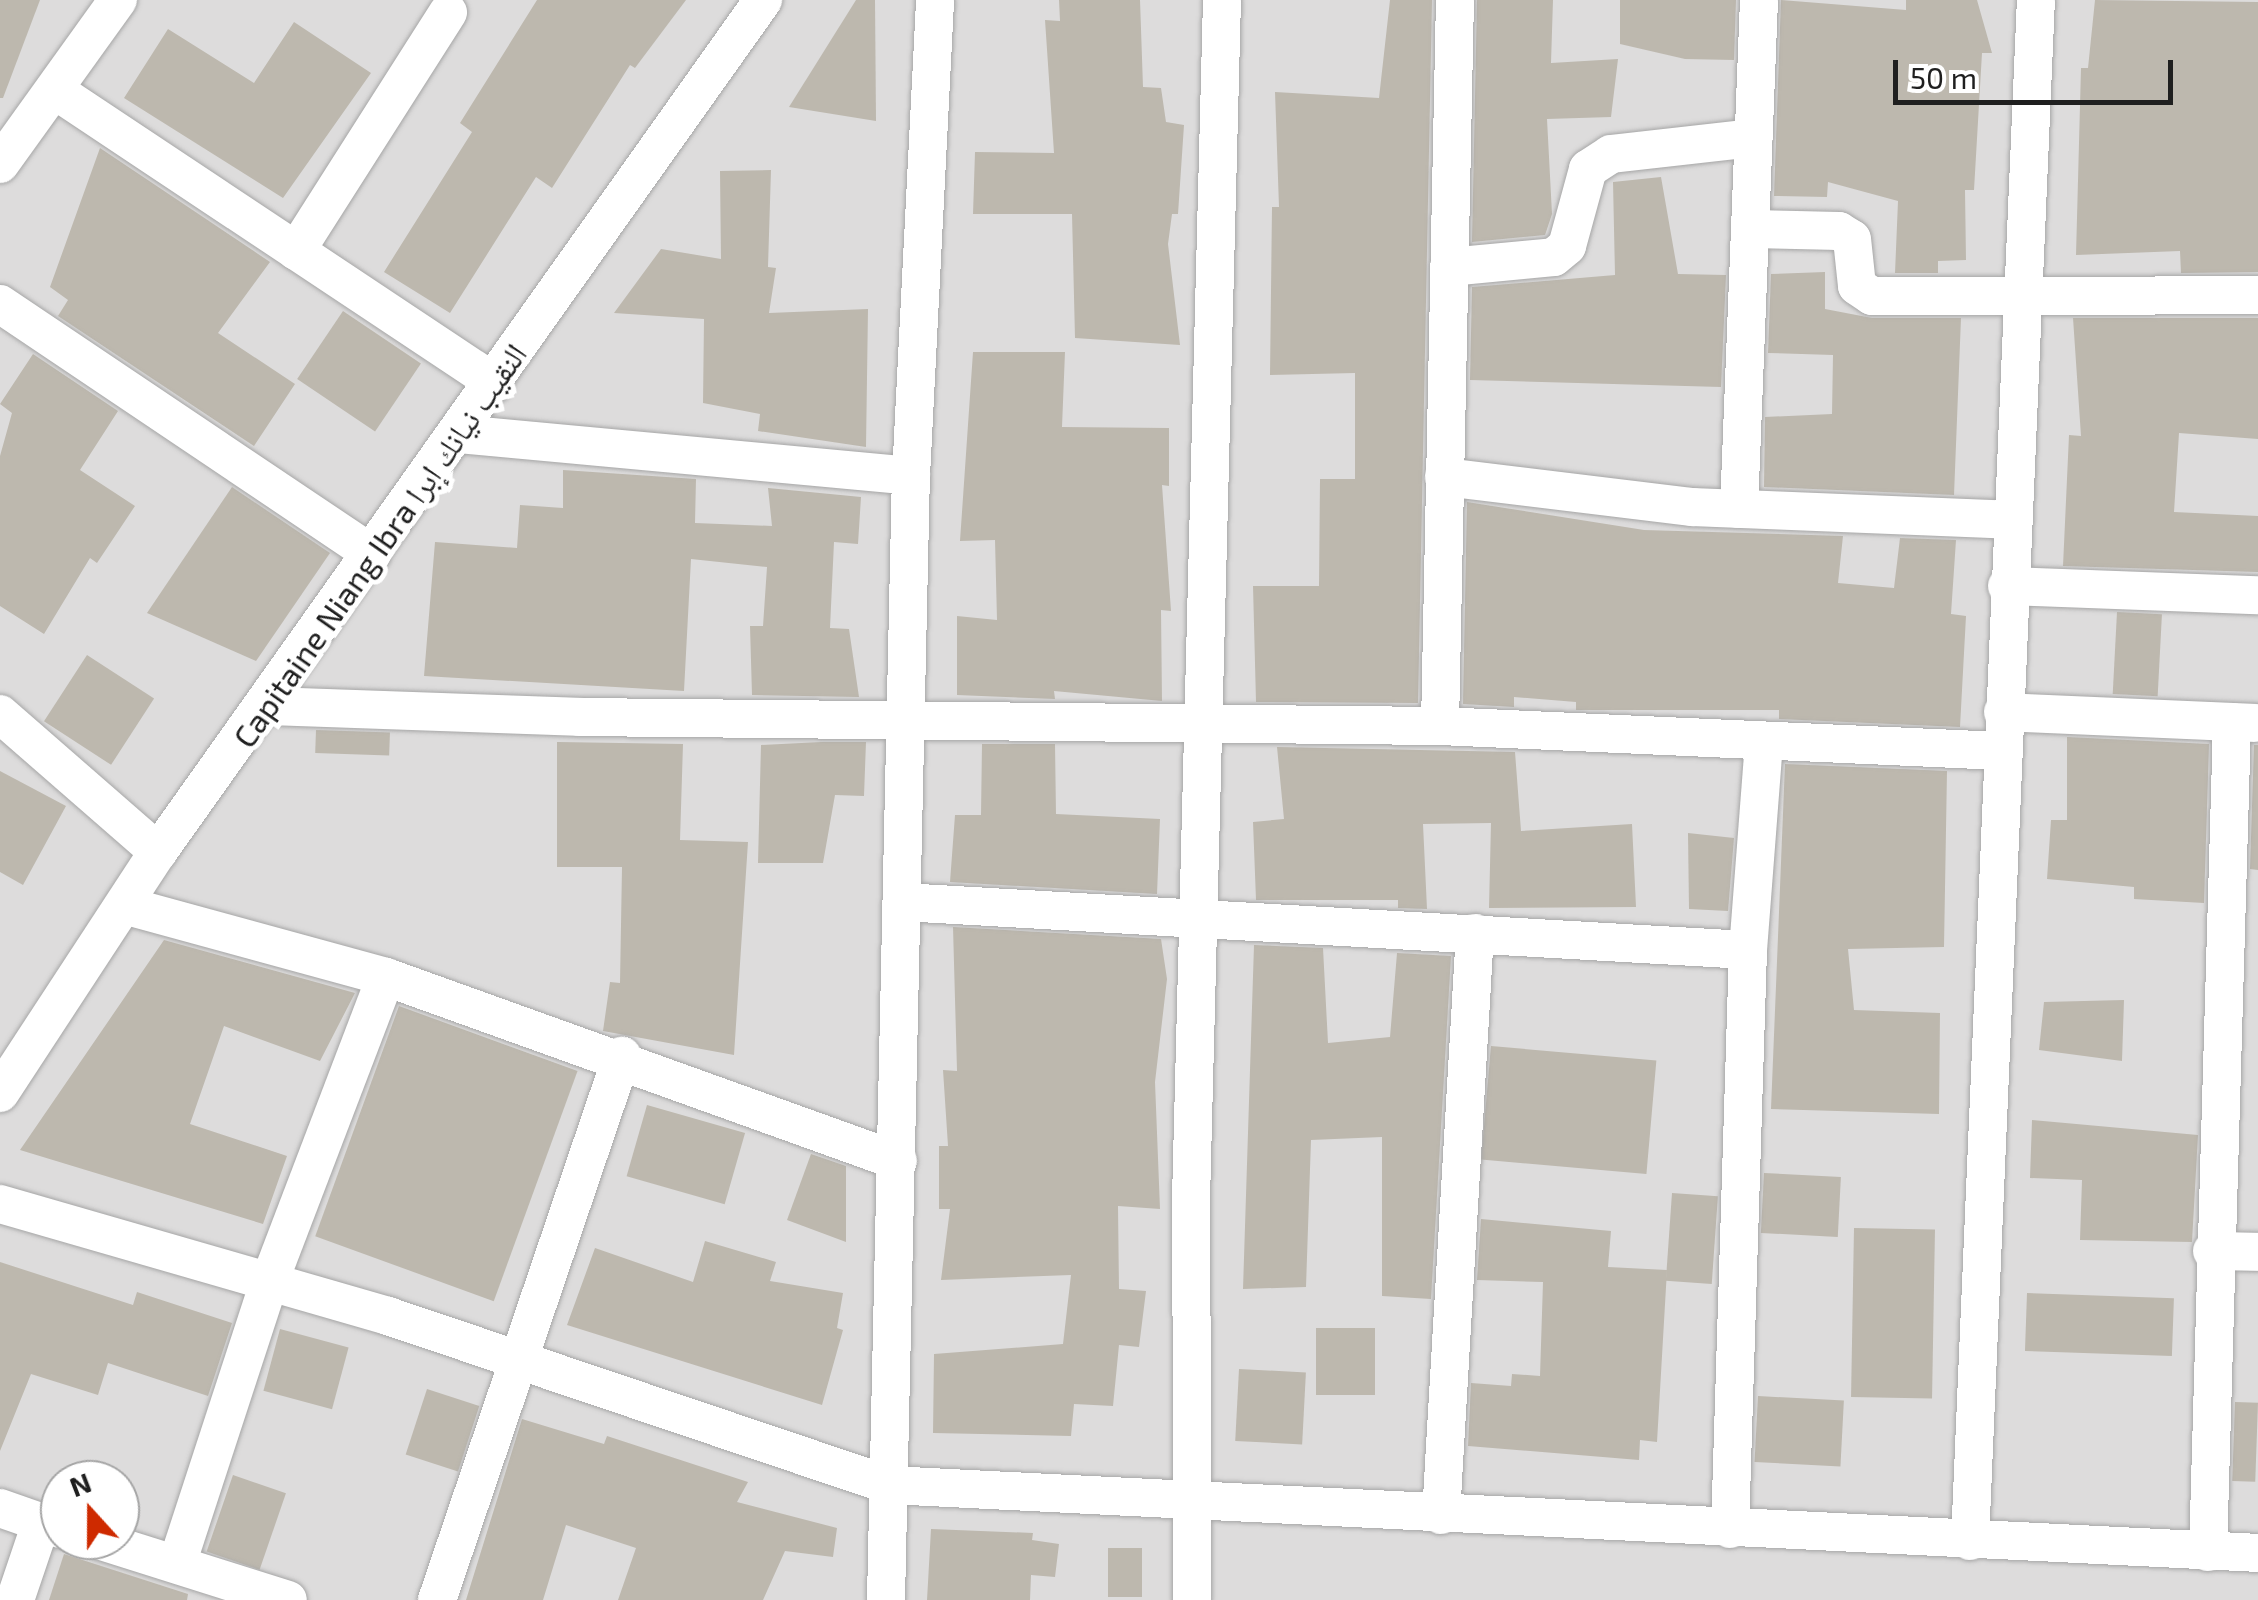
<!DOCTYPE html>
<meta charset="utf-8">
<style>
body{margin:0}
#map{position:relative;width:2258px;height:1600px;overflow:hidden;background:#f0efe5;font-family:"Exo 2","Noto Naskh Arabic",sans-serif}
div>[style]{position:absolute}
.residential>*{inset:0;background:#dddcdc}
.building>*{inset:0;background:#bdb8ae;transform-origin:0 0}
.roads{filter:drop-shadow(0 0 2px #a6a6a6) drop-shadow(0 0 2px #a6a6a6)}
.street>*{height:38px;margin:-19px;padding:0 19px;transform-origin:19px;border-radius:19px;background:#fff}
span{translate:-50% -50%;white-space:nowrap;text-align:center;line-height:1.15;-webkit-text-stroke:10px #fff;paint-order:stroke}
.street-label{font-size:32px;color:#1f1f1f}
.north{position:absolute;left:40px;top:1460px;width:100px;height:100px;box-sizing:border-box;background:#fff;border:2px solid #a5a5a5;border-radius:50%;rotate:339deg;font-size:28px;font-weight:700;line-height:40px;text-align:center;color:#1f1f1f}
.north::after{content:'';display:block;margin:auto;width:35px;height:45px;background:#ce2a00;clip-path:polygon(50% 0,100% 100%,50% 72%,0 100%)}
.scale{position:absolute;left:1893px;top:60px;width:280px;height:45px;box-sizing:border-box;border:5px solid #1f1f1f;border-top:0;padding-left:12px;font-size:30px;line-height:35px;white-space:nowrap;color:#1f1f1f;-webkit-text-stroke:8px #fff;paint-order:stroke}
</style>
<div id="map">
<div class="residential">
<div style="clip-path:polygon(evenodd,0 0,2258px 0,2258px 1600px,0 1600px,0 0,60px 1480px,120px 1480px,120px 1540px,60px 1540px,60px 1480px)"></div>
</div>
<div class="building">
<div style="clip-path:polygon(0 0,40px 0,3px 98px,0 98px)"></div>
<div style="clip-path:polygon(537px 0,686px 0,635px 68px,630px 65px,552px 188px,536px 177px,450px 313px,384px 272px,472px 132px,460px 123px)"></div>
<div style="clip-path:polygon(856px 0,875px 0,876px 121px,789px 107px)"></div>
<div style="clip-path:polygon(1059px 0,1140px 0,1143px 87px,1161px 88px,1166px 122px,1184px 125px,1178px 214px,1172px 214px,1168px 244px,1180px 345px,1075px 338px,1072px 214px,973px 214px,975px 152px,1054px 153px,1045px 20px,1060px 21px)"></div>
<div style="clip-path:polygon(1390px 0,1432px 0,1418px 703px,1256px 702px,1253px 586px,1319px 586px,1320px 479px,1355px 479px,1355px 373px,1270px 375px,1272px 207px,1279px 207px,1275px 92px,1379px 98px)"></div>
<div style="clip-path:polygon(1477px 0,1553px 0,1551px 63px,1618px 59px,1611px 117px,1547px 119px,1552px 214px,1545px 235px,1472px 242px)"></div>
<div style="clip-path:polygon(1620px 0,1736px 0,1734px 60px,1685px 59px,1620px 44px)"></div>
<div style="clip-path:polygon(1781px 0,1906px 10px,1906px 0,1977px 0,1992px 53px,1982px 53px,1974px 190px,1965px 190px,1966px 260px,1938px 261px,1938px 273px,1895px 273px,1898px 201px,1828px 182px,1827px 197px,1774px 196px)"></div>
<div style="clip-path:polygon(2095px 0,2258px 2px,2258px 272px,2181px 273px,2180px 251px,2076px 255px,2081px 68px,2088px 68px)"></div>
<div style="clip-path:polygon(294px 22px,371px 73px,283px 198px,124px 98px,168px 29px,254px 83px)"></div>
<div style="clip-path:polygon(100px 148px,270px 262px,218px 333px,295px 384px,254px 446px,58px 316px,68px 300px,50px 287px)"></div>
<div style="clip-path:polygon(771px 170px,768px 267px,776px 268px,769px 313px,868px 309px,866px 447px,758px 431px,760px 414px,703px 403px,704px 319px,614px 313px,661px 249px,721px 259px,720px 171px)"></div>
<div style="clip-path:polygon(1661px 177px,1678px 274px,1726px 275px,1721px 387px,1470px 380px,1472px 287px,1615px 275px,1613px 182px)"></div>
<div style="clip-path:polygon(1825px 272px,1825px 309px,1872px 318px,1961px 318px,1954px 495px,1764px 487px,1765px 417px,1832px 414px,1833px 355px,1768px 353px,1771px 274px)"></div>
<div style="left:343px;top:311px;width:94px;height:82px;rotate:34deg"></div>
<div style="clip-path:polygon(2073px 318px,2258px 318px,2258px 439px,2179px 433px,2174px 512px,2258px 516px,2258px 572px,2063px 566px,2069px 435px,2081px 436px)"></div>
<div style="clip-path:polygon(973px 352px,1065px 352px,1062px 427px,1169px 428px,1169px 486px,1162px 485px,1171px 611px,1161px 610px,1162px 701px,1054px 691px,1055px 699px,957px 695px,957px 616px,997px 620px,995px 540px,960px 541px)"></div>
<div style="clip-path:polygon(33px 354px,118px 411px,80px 470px,135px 506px,97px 563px,90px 558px,44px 634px,0 606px,0 456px,12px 413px,0 404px)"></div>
<div style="clip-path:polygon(563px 470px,696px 479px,695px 523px,772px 526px,768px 488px,861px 497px,858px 544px,834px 542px,830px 628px,849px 629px,859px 697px,752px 695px,750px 626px,763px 626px,767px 567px,691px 559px,684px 691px,424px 676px,435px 542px,517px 548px,520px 505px,563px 508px)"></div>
<div style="clip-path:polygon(232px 487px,330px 553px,256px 661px,147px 613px)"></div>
<div style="clip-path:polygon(1467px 502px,1644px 530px,1843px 536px,1838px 583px,1894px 588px,1900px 538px,1956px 540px,1951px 614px,1966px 616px,1960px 727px,1779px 719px,1779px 710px,1576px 710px,1576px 702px,1514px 697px,1514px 707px,1463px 704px)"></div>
<div style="left:2117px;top:612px;width:45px;height:82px;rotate:3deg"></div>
<div style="left:87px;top:655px;width:80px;height:79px;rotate:33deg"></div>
<div style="left:316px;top:730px;width:74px;height:23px;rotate:2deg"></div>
<div style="clip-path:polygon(2067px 737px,2209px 744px,2204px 903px,2134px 899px,2134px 887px,2047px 879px,2051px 820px,2067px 820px)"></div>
<div style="clip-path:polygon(557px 742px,683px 744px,680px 840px,748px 842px,734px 1055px,603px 1031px,610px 982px,620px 983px,622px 867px,557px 867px)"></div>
<div style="clip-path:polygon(821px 742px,866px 742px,864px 796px,835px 795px,823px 863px,758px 863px,761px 745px)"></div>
<div style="clip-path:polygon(982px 744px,1055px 744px,1056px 814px,1160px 819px,1157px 894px,950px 882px,955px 815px,981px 815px)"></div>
<div style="clip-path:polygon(2254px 745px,2258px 745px,2258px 870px,2250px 869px)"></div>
<div style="clip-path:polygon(1277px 747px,1515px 752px,1521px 831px,1632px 824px,1636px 907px,1489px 908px,1491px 823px,1423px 824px,1427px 909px,1398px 908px,1398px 900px,1256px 900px,1253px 822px,1284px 819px)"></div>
<div style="clip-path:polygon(1785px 764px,1947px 771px,1944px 947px,1848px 949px,1854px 1010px,1940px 1013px,1939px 1114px,1771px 1109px)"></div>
<div style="clip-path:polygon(0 771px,66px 806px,23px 885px,0 872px)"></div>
<div style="clip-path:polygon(1688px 833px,1734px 838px,1728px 911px,1689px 909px)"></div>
<div style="clip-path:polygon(953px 927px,1161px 939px,1167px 979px,1155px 1082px,1160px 1209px,1118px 1206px,1119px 1289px,1146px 1291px,1139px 1347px,1119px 1345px,1113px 1406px,1074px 1404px,1071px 1436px,933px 1433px,934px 1354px,1063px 1344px,1071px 1275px,941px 1280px,950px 1209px,939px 1209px,939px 1146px,948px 1146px,943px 1070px,957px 1071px)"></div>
<div style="clip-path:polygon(164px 940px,355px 993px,320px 1061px,224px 1026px,190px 1124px,287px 1156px,263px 1224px,20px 1150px)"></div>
<div style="clip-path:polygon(1254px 945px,1323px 948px,1328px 1043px,1390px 1037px,1397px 953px,1451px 956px,1431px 1299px,1382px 1296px,1382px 1137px,1311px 1140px,1306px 1287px,1243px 1289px)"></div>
<div style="clip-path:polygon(2124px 1000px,2122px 1061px,2039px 1050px,2044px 1002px)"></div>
<div style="left:399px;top:1006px;width:190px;height:245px;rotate:20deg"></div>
<div style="left:1491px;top:1046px;width:166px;height:114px;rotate:5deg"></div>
<div style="left:647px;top:1105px;width:102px;height:74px;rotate:16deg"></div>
<div style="clip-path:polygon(2032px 1120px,2198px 1135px,2192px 1242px,2080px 1240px,2082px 1180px,2030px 1178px)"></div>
<div style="clip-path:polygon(811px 1154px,846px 1166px,846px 1242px,787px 1220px)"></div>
<div style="left:1764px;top:1173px;width:77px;height:60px;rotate:3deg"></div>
<div style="left:1672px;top:1193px;width:46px;height:88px;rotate:4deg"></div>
<div style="clip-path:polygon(1481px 1219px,1611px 1231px,1608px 1267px,1667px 1270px,1657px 1442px,1640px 1440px,1639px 1460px,1468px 1446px,1471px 1383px,1511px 1386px,1512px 1374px,1540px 1376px,1543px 1282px,1477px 1280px)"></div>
<div style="left:1854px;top:1228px;width:81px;height:169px;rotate:1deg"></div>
<div style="clip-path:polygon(705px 1241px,776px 1262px,770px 1281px,843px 1293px,837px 1328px,843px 1330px,822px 1405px,567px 1325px,595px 1248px,693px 1282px)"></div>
<div style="clip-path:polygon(0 1262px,133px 1305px,137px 1292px,232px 1323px,208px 1396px,108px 1363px,98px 1395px,31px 1374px,0 1451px)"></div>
<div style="left:2027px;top:1293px;width:147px;height:58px;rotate:2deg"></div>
<div style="left:1375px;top:1328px;width:67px;height:59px;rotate:90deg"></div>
<div style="left:280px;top:1329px;width:71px;height:64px;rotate:15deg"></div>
<div style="left:1239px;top:1369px;width:67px;height:72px;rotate:3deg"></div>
<div style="left:427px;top:1389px;width:55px;height:69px;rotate:18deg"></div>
<div style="left:1758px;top:1396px;width:86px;height:66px;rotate:3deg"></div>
<div style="left:2235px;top:1402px;width:23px;height:79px;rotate:2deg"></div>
<div style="clip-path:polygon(522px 1419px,604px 1444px,607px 1436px,748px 1482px,737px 1502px,837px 1528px,833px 1557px,785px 1551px,763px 1600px,618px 1600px,636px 1548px,566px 1525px,543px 1600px,466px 1600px)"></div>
<div style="left:233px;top:1475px;width:56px;height:81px;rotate:19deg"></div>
<div style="clip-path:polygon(931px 1529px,1033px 1533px,1032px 1540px,1059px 1544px,1055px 1577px,1031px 1575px,1030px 1600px,927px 1600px)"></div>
<div style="left:1108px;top:1548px;width:34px;height:49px"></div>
<div style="clip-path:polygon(64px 1554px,188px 1594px,187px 1600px,49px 1600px)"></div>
</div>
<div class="roads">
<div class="street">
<div style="left:56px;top:91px;width:527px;rotate:33.63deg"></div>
<div style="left:0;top:164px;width:202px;rotate:-54.3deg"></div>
<div style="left:1753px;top:229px;width:86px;rotate:1.3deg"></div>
<div style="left:1839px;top:231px;width:15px;rotate:32deg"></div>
<div style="left:1852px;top:239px;width:47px;rotate:83.9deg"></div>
<div style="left:1857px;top:286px;width:18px;rotate:34deg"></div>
<div style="left:1872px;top:296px;width:386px;rotate:-0.1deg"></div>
<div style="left:296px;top:251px;width:283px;rotate:-57.5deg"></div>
<div style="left:1449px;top:267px;width:105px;rotate:-5.4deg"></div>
<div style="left:1554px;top:257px;width:17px;rotate:-40deg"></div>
<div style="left:1567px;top:246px;width:80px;rotate:-74.7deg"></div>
<div style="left:1588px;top:169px;width:27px;rotate:-33deg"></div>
<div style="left:1611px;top:154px;width:143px;rotate:-6.4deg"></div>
<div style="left:0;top:304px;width:448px;rotate:33.9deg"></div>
<div style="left:459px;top:434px;width:454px;rotate:5.3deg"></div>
<div style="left:1444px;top:477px;width:250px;rotate:6.9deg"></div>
<div style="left:1692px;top:507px;width:318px;rotate:2.3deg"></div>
<div style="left:1739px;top:509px;width:509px;rotate:-87.75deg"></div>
<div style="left:2007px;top:586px;width:251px;rotate:2.1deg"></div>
<div style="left:267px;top:706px;width:312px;rotate:2deg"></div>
<div style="left:579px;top:717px;width:861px;rotate:0.6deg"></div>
<div style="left:1440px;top:726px;width:563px;rotate:2.55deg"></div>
<div style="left:2003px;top:712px;width:252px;rotate:2.5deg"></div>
<div style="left:0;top:714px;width:210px;rotate:41.1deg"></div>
<div style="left:1440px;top:726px;width:726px;rotate:-88.82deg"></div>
<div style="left:902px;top:902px;width:847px;rotate:3.25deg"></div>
<div style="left:127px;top:906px;width:269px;rotate:15.3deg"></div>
<div style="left:386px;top:977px;width:544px;rotate:19.77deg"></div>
<div style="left:0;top:1093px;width:288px;rotate:-56.8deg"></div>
<div style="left:158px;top:852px;width:1045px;rotate:-54.62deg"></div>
<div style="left:0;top:1204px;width:404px;rotate:16.1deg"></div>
<div style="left:388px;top:1316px;width:529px;rotate:18.64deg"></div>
<div style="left:889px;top:1485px;width:1371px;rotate:2.84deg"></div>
<div style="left:2212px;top:1251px;width:46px;rotate:1.2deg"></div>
<div style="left:0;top:1508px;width:64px;rotate:19.3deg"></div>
<div style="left:1441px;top:1515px;width:583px;rotate:-86.66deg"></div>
<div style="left:1730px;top:1529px;width:579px;rotate:-88.22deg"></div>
<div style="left:1748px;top:950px;width:209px;rotate:-85.6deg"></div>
<div style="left:98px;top:1540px;width:199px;rotate:17.5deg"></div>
<div style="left:1970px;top:1541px;width:1542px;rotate:-87.55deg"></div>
<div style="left:2208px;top:1552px;width:830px;rotate:-88.34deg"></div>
<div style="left:177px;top:1564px;width:299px;rotate:-71.9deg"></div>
<div style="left:270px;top:1280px;width:324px;rotate:-69.1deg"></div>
<div style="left:15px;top:1600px;width:81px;rotate:-71.3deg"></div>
<div style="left:437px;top:1600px;width:575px;rotate:-71.22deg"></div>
<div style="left:886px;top:1600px;width:1124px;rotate:-88.73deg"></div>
<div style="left:911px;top:476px;width:477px;rotate:-87.1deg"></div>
<div style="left:1192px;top:1600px;width:401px;rotate:-90.1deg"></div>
<div style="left:1191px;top:1199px;width:1199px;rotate:-88.52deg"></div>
</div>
</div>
<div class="street-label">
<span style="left:379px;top:545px;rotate:-55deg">Capitaine Niang Ibra النقيب نيانك إبرا</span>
</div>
<div class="north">N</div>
<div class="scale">50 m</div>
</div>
